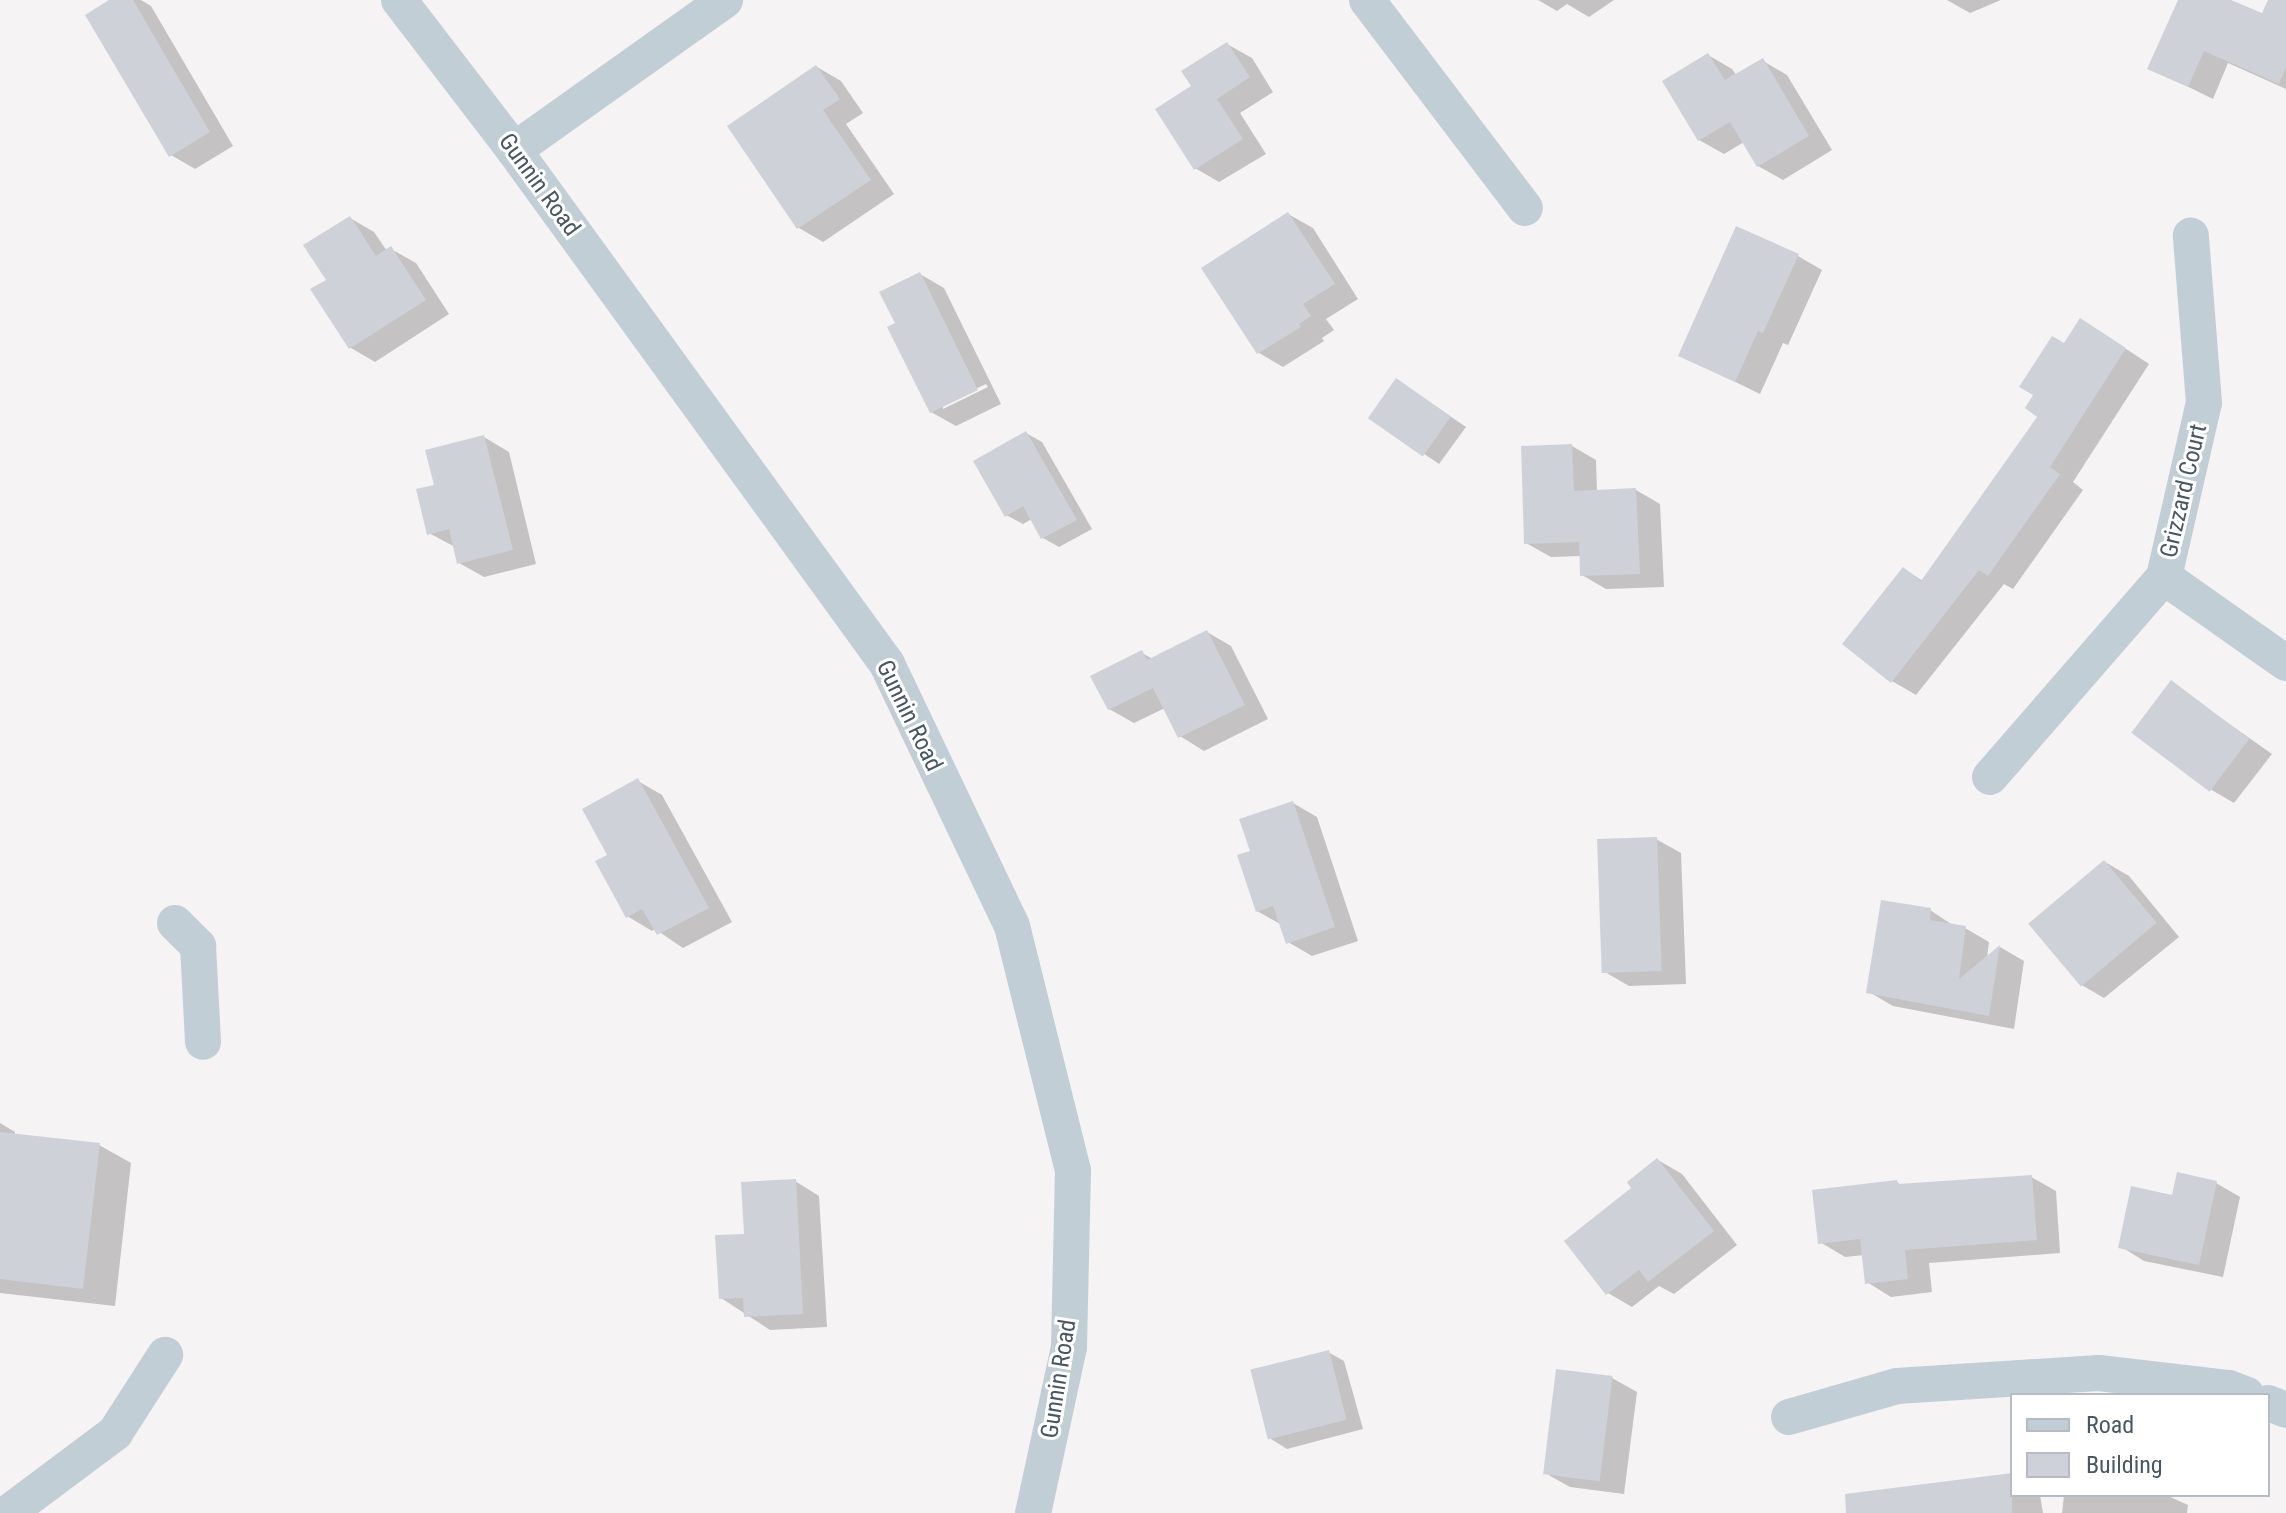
<!DOCTYPE html>
<style>
body{margin:0}
#map{position:relative;width:2286px;height:1513px;overflow:hidden;background:#f5f3f3;font-family:"Roboto Condensed",sans-serif}
div>[style]{position:absolute}
.shadow>*{inset:0;background:#0003}
.building>*{inset:0;background:#ced2d8;transform-origin:0 0}
.minor>*{height:36px;margin:-18px;padding:0 18px;transform-origin:18px;border-radius:18px;background:#c2ced5}
span{translate:-50% -50%;white-space:nowrap;text-align:center;line-height:1.15;-webkit-text-stroke:6px #fff;paint-order:stroke}
.street-label{font-size:24px;color:#485763}
.legend{position:absolute;left:2010px;top:1393px;width:260px;height:104px;box-sizing:border-box;background:#fff;border:2px solid #b6bcc1;margin:0;padding:10px 14px;list-style:none;font-size:24px;color:#485763}
.legend li{display:flex;align-items:center;gap:16px;height:40px}
.legend b{width:40px;border:2px solid #b6bcc1}
</style>
<div id="map">
<div class="shadow">
<div style="clip-path:polygon(113px 0,141px 0,151px 6px,233px 146px,195px 169px,171px 155px)"></div>
<div style="clip-path:polygon(1538px 0,1614px 0,1589px 17px,1567px 4px,1557px 11px)"></div>
<div style="clip-path:polygon(1947px 0,2001px 0,1970px 13px)"></div>
<div style="clip-path:polygon(2180px 0,2226px 0,2263px 16px,2270px 0,2286px 0,2286px 89px,2228px 63px,2213px 99px,2150px 68px)"></div>
<div style="clip-path:polygon(1227px 44px,1252px 58px,1273px 92px,1240px 113px,1266px 154px,1219px 182px,1195px 168px,1194px 87px)"></div>
<div style="clip-path:polygon(1708px 55px,1732px 69px,1737px 76px,1763px 61px,1787px 75px,1832px 150px,1783px 180px,1758px 166px,1744px 142px,1724px 154px,1699px 140px)"></div>
<div style="clip-path:polygon(817px 67px,841px 81px,863px 113px,846px 124px,894px 194px,823px 242px,799px 228px)"></div>
<div style="clip-path:polygon(1288px 214px,1313px 228px,1358px 299px,1326px 319px,1334px 330px,1322px 338px,1324px 341px,1283px 367px,1259px 353px)"></div>
<div style="clip-path:polygon(350px 218px,374px 232px,387px 251px,391px 249px,416px 263px,449px 314px,375px 362px,351px 348px,329px 280px)"></div>
<div style="clip-path:polygon(1798px 256px,1822px 270px,1788px 345px,1783px 343px,1760px 394px,1680px 355px)"></div>
<div style="clip-path:polygon(evenodd,920px 274px,944px 288px,1001px 404px,956px 426px,931px 412px,897px 324px,920px 274px,986px 384px,988px 387px,943px 409px,943px 404px,986px 384px)"></div>
<div style="clip-path:polygon(2105px 335px,2149px 364px,2073px 482px,2083px 490px,2013px 589px,2004px 584px,1916px 695px,1892px 681px,1904px 569px,1923px 581px,2040px 416px,2064px 345px)"></div>
<div style="clip-path:polygon(1412px 390px,1466px 427px,1439px 464px,1370px 417px)"></div>
<div style="clip-path:polygon(1026px 433px,1042px 442px,1092px 529px,1059px 547px,1043px 538px,1032px 519px,1023px 524px,1006px 515px)"></div>
<div style="clip-path:polygon(484px 437px,509px 452px,536px 564px,484px 577px,459px 563px,455px 547px,429px 533px,437px 487px)"></div>
<div style="clip-path:polygon(1572px 446px,1596px 460px,1597px 492px,1636px 490px,1660px 504px,1664px 587px,1606px 589px,1582px 575px,1581px 556px,1551px 557px,1526px 543px)"></div>
<div style="clip-path:polygon(1207px 632px,1231px 646px,1268px 719px,1204px 751px,1180px 736px,1165px 708px,1134px 723px,1109px 709px,1142px 653px,1153px 659px)"></div>
<div style="clip-path:polygon(2171px 683px,2272px 754px,2234px 803px,2210px 789px)"></div>
<div style="clip-path:polygon(638px 781px,662px 795px,732px 922px,683px 948px,655px 929px,652px 931px,627px 916px,610px 855px)"></div>
<div style="clip-path:polygon(1293px 803px,1317px 817px,1358px 941px,1312px 956px,1288px 942px,1282px 925px,1257px 911px,1252px 852px)"></div>
<div style="clip-path:polygon(1656px 839px,1681px 853px,1686px 984px,1629px 986px,1605px 972px)"></div>
<div style="clip-path:polygon(2105px 862px,2129px 876px,2179px 937px,2104px 998px,2080px 984px)"></div>
<div style="clip-path:polygon(1930px 910px,1954px 926px,1965px 928px,1989px 942px,1987px 958px,2000px 947px,2024px 961px,2014px 1029px,1893px 1006px,1869px 992px)"></div>
<div style="clip-path:polygon(0 1123px,15px 1132px,15px 1136px,99px 1145px,131px 1163px,115px 1306px,0 1293px)"></div>
<div style="clip-path:polygon(1658px 1160px,1682px 1174px,1737px 1245px,1674px 1294px,1659px 1286px,1632px 1307px,1608px 1293px,1634px 1188px)"></div>
<div style="clip-path:polygon(2031px 1177px,2056px 1191px,2060px 1253px,1929px 1263px,1932px 1292px,1891px 1297px,1867px 1282px,1864px 1255px,1845px 1257px,1820px 1242px,1897px 1182px,1902px 1186px)"></div>
<div style="clip-path:polygon(795px 1181px,819px 1196px,827px 1327px,770px 1330px,721px 1298px,746px 1235px)"></div>
<div style="clip-path:polygon(2216px 1183px,2240px 1197px,2223px 1277px,2144px 1261px,2120px 1246px)"></div>
<div style="clip-path:polygon(1328px 1352px,1344px 1361px,1363px 1429px,1287px 1449px,1271px 1439px)"></div>
<div style="clip-path:polygon(1612px 1378px,1637px 1392px,1624px 1494px,1570px 1487px,1545px 1473px)"></div>
<div style="clip-path:polygon(2012px 1475px,2012px 1495px,2040px 1495px,2043px 1513px,1893px 1513px)"></div>
<div style="clip-path:polygon(2064px 1495px,2166px 1495px,2188px 1505px,2187px 1513px,2062px 1513px)"></div>
</div>
<div class="building">
<div style="clip-path:polygon(109px 0,133px 0,210px 132px,169px 157px,85px 15px)"></div>
<div style="clip-path:polygon(2178px 0,2231px 0,2262px 13px,2268px 0,2286px 0,2286px 68px,2279px 84px,2204px 51px,2188px 87px,2147px 69px)"></div>
<div style="clip-path:polygon(1227px 42px,1250px 77px,1217px 99px,1243px 139px,1194px 170px,1155px 109px,1191px 86px,1181px 71px)"></div>
<div style="clip-path:polygon(1708px 53px,1725px 80px,1763px 58px,1809px 136px,1757px 167px,1730px 122px,1698px 141px,1662px 81px)"></div>
<div style="clip-path:polygon(816px 65px,840px 99px,823px 110px,871px 180px,797px 229px,727px 126px)"></div>
<div style="clip-path:polygon(1288px 212px,1335px 284px,1303px 304px,1311px 316px,1299px 324px,1301px 327px,1257px 354px,1201px 268px)"></div>
<div style="clip-path:polygon(350px 216px,376px 256px,391px 246px,426px 300px,349px 349px,310px 289px,326px 280px,303px 245px)"></div>
<div style="clip-path:polygon(1736px 226px,1799px 254px,1763px 333px,1758px 331px,1735px 382px,1678px 356px)"></div>
<div style="clip-path:polygon(920px 272px,978px 390px,930px 413px,887px 327px,895px 323px,879px 292px)"></div>
<div style="clip-path:polygon(2080px 318px,2126px 348px,2050px 467px,2060px 474px,1988px 576px,1979px 570px,1891px 683px,1842px 644px,1903px 567px,1921px 581px,2037px 417px,2025px 408px,2033px 395px,2019px 387px,2052px 336px,2064px 343px)"></div>
<div style="left:1396px;top:378px;width:67px;height:49px;rotate:35deg"></div>
<div style="clip-path:polygon(1026px 431px,1077px 520px,1041px 539px,1023px 506px,1005px 517px,973px 461px)"></div>
<div style="clip-path:polygon(484px 435px,513px 550px,457px 564px,449px 529px,427px 535px,416px 489px,434px 485px,425px 450px)"></div>
<div style="clip-path:polygon(1572px 444px,1574px 491px,1636px 488px,1640px 574px,1580px 576px,1579px 542px,1524px 544px,1521px 446px)"></div>
<div style="clip-path:polygon(1207px 630px,1245px 705px,1178px 738px,1153px 688px,1108px 710px,1090px 676px,1142px 650px,1147px 660px)"></div>
<div style="left:2171px;top:680px;width:98px;height:66px;rotate:37deg"></div>
<div style="clip-path:polygon(638px 778px,709px 908px,657px 935px,642px 909px,626px 918px,595px 861px,607px 855px,582px 809px)"></div>
<div style="clip-path:polygon(1293px 801px,1335px 927px,1286px 944px,1273px 906px,1256px 912px,1237px 855px,1250px 851px,1239px 819px)"></div>
<div style="left:1657px;top:837px;width:134px;height:60px;rotate:88deg"></div>
<div style="left:2104px;top:860px;width:82px;height:99px;rotate:50deg"></div>
<div style="clip-path:polygon(1881px 900px,1931px 908px,1930px 920px,1966px 926px,1959px 979px,2000px 945px,1989px 1016px,1866px 993px)"></div>
<div style="clip-path:polygon(0 1132px,100px 1143px,83px 1289px,0 1279px)"></div>
<div style="clip-path:polygon(1657px 1158px,1714px 1231px,1648px 1282px,1639px 1270px,1606px 1295px,1564px 1241px,1631px 1188px,1627px 1182px)"></div>
<div style="clip-path:polygon(2177px 1172px,2217px 1181px,2199px 1265px,2118px 1248px,2131px 1186px,2172px 1195px)"></div>
<div style="clip-path:polygon(2032px 1175px,2037px 1240px,1905px 1250px,1908px 1279px,1865px 1284px,1860px 1239px,1818px 1244px,1812px 1190px,1897px 1180px,1898px 1184px)"></div>
<div style="clip-path:polygon(796px 1179px,803px 1314px,744px 1317px,743px 1298px,719px 1299px,715px 1235px,744px 1234px,741px 1182px)"></div>
<div style="left:1329px;top:1350px;width:72px;height:81px;rotate:76deg"></div>
<div style="left:1556px;top:1369px;width:57px;height:106px;rotate:7deg"></div>
<div style="clip-path:polygon(2012px 1473px,2012px 1513px,1846px 1513px,1845px 1494px)"></div>
</div>
<div class="minor">
<div style="left:399px;top:0;width:189px;rotate:52.5deg"></div>
<div style="left:514px;top:150px;width:635px;rotate:54.03deg"></div>
<div style="left:887px;top:664px;width:290px;rotate:64.5deg"></div>
<div style="left:1012px;top:926px;width:252px;rotate:76deg"></div>
<div style="left:1073px;top:1170px;width:177px;rotate:91.3deg"></div>
<div style="left:1069px;top:1347px;width:170px;rotate:102.2deg"></div>
<div style="left:1367px;top:0;width:261px;rotate:52.8deg"></div>
<div style="left:514px;top:150px;width:259px;rotate:-35.4deg"></div>
<div style="left:2164px;top:577px;width:149px;rotate:35.2deg"></div>
<div style="left:1990px;top:777px;width:265px;rotate:-49deg"></div>
<div style="left:2164px;top:577px;width:179px;rotate:-77.1deg"></div>
<div style="left:2204px;top:403px;width:168px;rotate:-94.5deg"></div>
<div style="left:175px;top:923px;width:33px;rotate:45deg"></div>
<div style="left:198px;top:946px;width:96px;rotate:87deg"></div>
<div style="left:2268px;top:1403px;width:19px;rotate:21deg"></div>
<div style="left:1789px;top:1417px;width:112px;rotate:-16deg"></div>
<div style="left:1897px;top:1386px;width:202px;rotate:-3.7deg"></div>
<div style="left:2099px;top:1373px;width:131px;rotate:6.6deg"></div>
<div style="left:2229px;top:1388px;width:19px;rotate:21deg"></div>
<div style="left:8px;top:1513px;width:134px;rotate:-36.8deg"></div>
<div style="left:115px;top:1433px;width:93px;rotate:-57.3deg"></div>
</div>
<div class="street-label">
<span style="left:539px;top:185px;rotate:54deg">Gunnin Road</span>
<span style="left:2184px;top:491px;rotate:-77deg">Grizzard Court</span>
<span style="left:909px;top:716px;rotate:64deg">Gunnin Road</span>
<span style="left:1059px;top:1379px;rotate:-81deg">Gunnin Road</span>
</div>
<ul class="legend">
<li><b style="height:10px;background:#c2ced5"></b>Road</li>
<li><b style="height:22px;background:#ced2d8"></b>Building</li>
</ul>
</div>
